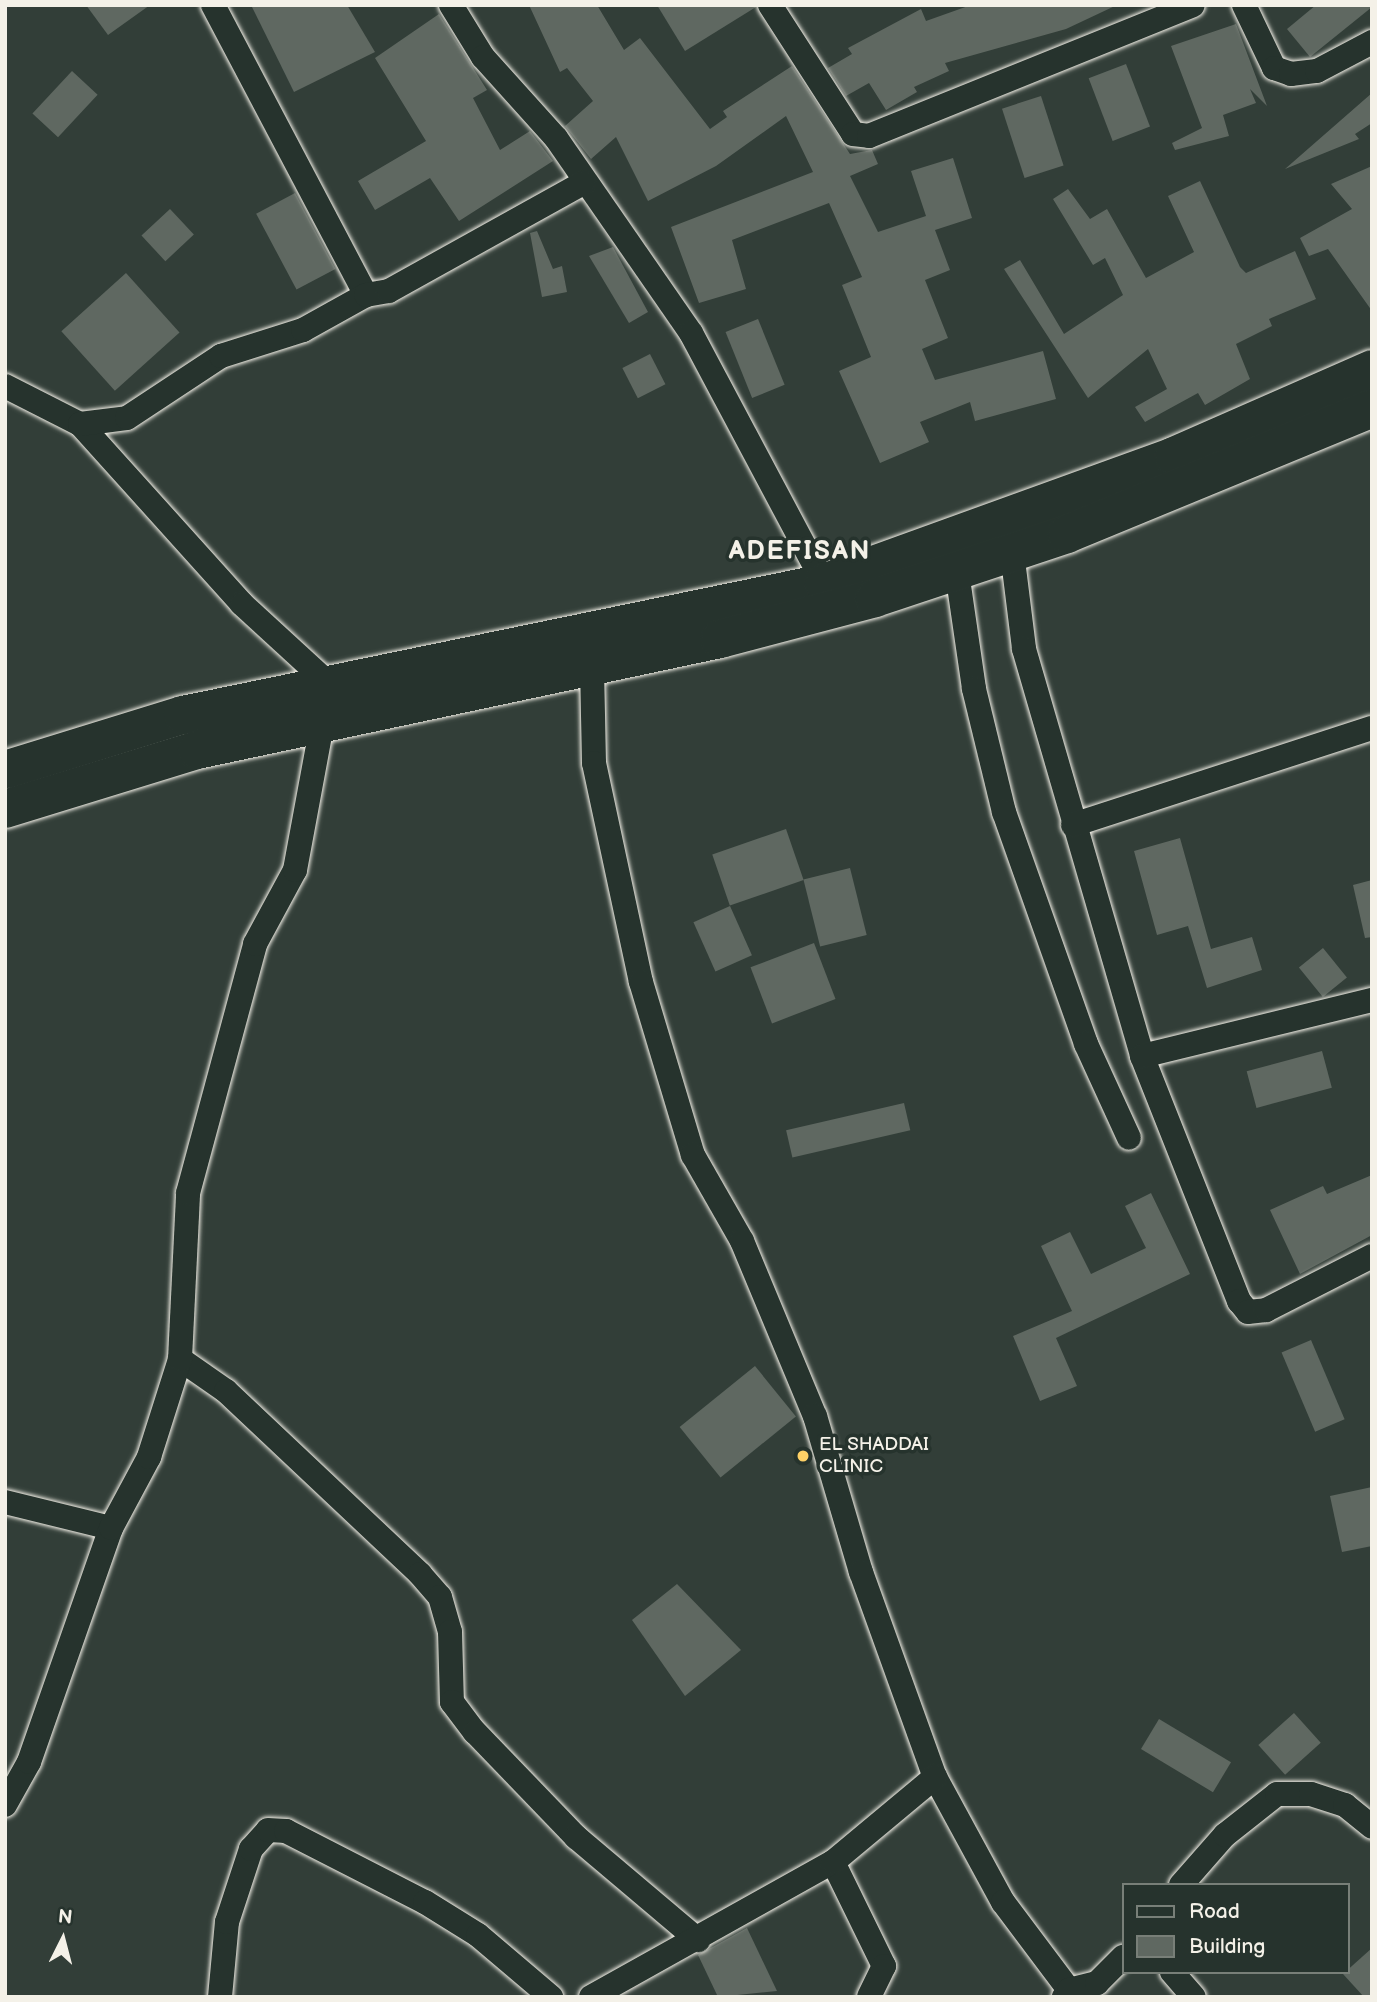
<!DOCTYPE html>
<style>
body{margin:0}
#map{position:relative;width:1377px;height:2002px;overflow:hidden;background:#323e38;font-family:"Balsamiq Sans",sans-serif}
div>[style]{position:absolute}
.building>*{inset:0;background:#5f6861;transform-origin:0 0}
.roads{filter:drop-shadow(0 0 2px #f4f1e8) drop-shadow(0 0 2px #f4f1e8)}
.street>*{height:24px;margin:-12px;padding:0 12px;transform-origin:12px;border-radius:12px;background:#26332d}
.primary>*{height:38px;margin:-19px;padding:0 19px;transform-origin:19px;border-radius:19px;background:#26332d}
.dots>*{width:19px;height:19px;translate:-50% -50%;box-sizing:border-box;border:4px solid #26332d;border-radius:50%}
span{translate:-50% -50%;white-space:nowrap;text-align:center;line-height:1.15;-webkit-text-stroke:7px #26332d;paint-order:stroke}
.poi-label{font-size:19px;color:#f4f1e8}
.left{translate:0 -50%;text-align:left}
.district-label{font-size:26px;color:#f4f1e8;font-weight:700;letter-spacing:2px}
.frame{position:absolute;inset:0;border:7px solid #f4f1e8;pointer-events:none}
.legend{position:absolute;left:1122px;top:1883px;width:228px;height:91px;box-sizing:border-box;background:#26332d;border:2px solid #787f78;margin:0;padding:9px 12px;list-style:none;font-size:21px;color:#f4f1e8}
.legend li{display:flex;align-items:center;gap:14px;height:35px}
.legend b{width:35px;border:2px solid #787f78}
.north{position:absolute;left:28px;top:1904px;width:70px;height:70px;-webkit-text-stroke:5px #26332d;paint-order:stroke;rotate:6deg;font-size:19px;font-weight:700;line-height:28px;text-align:center;color:#f4f1e8}
.north::after{content:'';display:block;margin:auto;width:24px;height:32px;background:#f4f1e8;clip-path:polygon(50% 0,100% 100%,50% 72%,0 100%)}
</style>
<div id="map">
<div class="building">
<div style="clip-path:polygon(86px 5px,150px 5px,108px 35px)"></div>
<div style="clip-path:polygon(251px 5px,347px 5px,375px 52px,294px 92px)"></div>
<div style="clip-path:polygon(529px 5px,597px 5px,624px 50px,640px 38px,710px 129px,727px 117px,723px 111px,792px 66px,850px 154px,872px 150px,878px 164px,850px 176px,878px 232px,926px 216px,911px 171px,953px 158px,972px 218px,935px 230px,950px 270px,925px 280px,948px 338px,922px 349px,935px 380px,1043px 351px,1056px 399px,975px 421px,970px 402px,920px 422px,929px 442px,880px 463px,839px 371px,871px 357px,842px 285px,862px 277px,829px 203px,732px 240px,746px 289px,699px 303px,671px 227px,813px 172px,786px 116px,716px 166px,648px 201px,616px 137px,591px 159px,565px 126px,593px 101px,567px 68px,560px 72px)"></div>
<div style="clip-path:polygon(657px 5px,755px 5px,756px 7px,685px 51px)"></div>
<div style="clip-path:polygon(971px 5px,1117px 5px,1066px 29px,945px 63px,949px 71px,914px 87px,917px 92px,886px 110px,869px 83px,846px 96px,828px 68px,852px 54px,848px 48px,921px 9px,926px 21px)"></div>
<div style="clip-path:polygon(1316px 5px,1372px 5px,1372px 7px,1310px 57px,1287px 29px)"></div>
<div style="clip-path:polygon(439px 14px,487px 90px,473px 98px,500px 150px,530px 131px,553px 161px,459px 221px,430px 178px,375px 210px,358px 181px,426px 141px,375px 58px)"></div>
<div style="clip-path:polygon(1236px 24px,1267px 106px,1250px 89px,1256px 103px,1223px 115px,1229px 136px,1175px 150px,1172px 143px,1202px 128px,1171px 46px)"></div>
<div style="left:1126px;top:64px;width:67px;height:40px;rotate:69deg"></div>
<div style="left:72px;top:71px;width:35px;height:58px;rotate:43deg"></div>
<div style="clip-path:polygon(1372px 93px,1372px 123px,1355px 134px,1359px 139px,1285px 169px)"></div>
<div style="left:1041px;top:96px;width:73px;height:41px;rotate:72deg"></div>
<div style="clip-path:polygon(1372px 166px,1372px 311px,1328px 249px,1309px 256px,1300px 238px,1352px 209px,1331px 184px)"></div>
<div style="clip-path:polygon(1200px 181px,1240px 267px,1246px 273px,1295px 251px,1316px 299px,1269px 319px,1272px 326px,1236px 344px,1250px 379px,1205px 405px,1198px 393px,1145px 422px,1135px 407px,1167px 389px,1148px 349px,1088px 398px,1004px 269px,1020px 260px,1064px 334px,1123px 295px,1105px 258px,1093px 265px,1053px 199px,1068px 189px,1090px 219px,1107px 209px,1146px 278px,1194px 252px,1168px 196px)"></div>
<div style="left:295px;top:193px;width:86px;height:44px;rotate:62deg"></div>
<div style="left:170px;top:209px;width:35px;height:39px;rotate:47deg"></div>
<div style="clip-path:polygon(537px 231px,553px 269px,562px 266px,567px 292px,542px 297px,530px 233px)"></div>
<div style="clip-path:polygon(613px 247px,648px 312px,629px 323px,589px 256px)"></div>
<div style="left:126px;top:273px;width:80px;height:87px;rotate:48deg"></div>
<div style="left:758px;top:319px;width:71px;height:35px;rotate:68deg"></div>
<div style="left:650px;top:354px;width:34px;height:31px;rotate:63deg"></div>
<div style="left:786px;top:829px;width:54px;height:78px;rotate:71deg"></div>
<div style="clip-path:polygon(1180px 838px,1211px 949px,1252px 937px,1262px 970px,1207px 988px,1188px 926px,1157px 935px,1134px 851px)"></div>
<div style="left:850px;top:868px;width:69px;height:48px;rotate:76deg"></div>
<div style="clip-path:polygon(1372px 880px,1372px 937px,1365px 938px,1353px 885px)"></div>
<div style="left:730px;top:906px;width:54px;height:40px;rotate:66deg"></div>
<div style="left:814px;top:943px;width:60px;height:68px;rotate:69deg"></div>
<div style="left:1323px;top:948px;width:38px;height:31px;rotate:51deg"></div>
<div style="left:1322px;top:1051px;width:38px;height:78px;rotate:75deg"></div>
<div style="left:904px;top:1103px;width:28px;height:121px;rotate:77deg"></div>
<div style="clip-path:polygon(1372px 1175px,1372px 1235px,1300px 1274px,1270px 1210px,1323px 1186px,1327px 1194px)"></div>
<div style="clip-path:polygon(1151px 1193px,1190px 1274px,1056px 1338px,1077px 1386px,1040px 1401px,1013px 1336px,1072px 1311px,1041px 1246px,1070px 1232px,1091px 1274px,1146px 1248px,1125px 1206px)"></div>
<div style="left:1311px;top:1340px;width:86px;height:32px;rotate:67deg"></div>
<div style="left:755px;top:1366px;width:65px;height:97px;rotate:51deg"></div>
<div style="clip-path:polygon(1372px 1487px,1372px 1546px,1342px 1552px,1330px 1496px)"></div>
<div style="clip-path:polygon(677px 1584px,741px 1650px,685px 1696px,632px 1620px)"></div>
<div style="left:1294px;top:1713px;width:40px;height:48px;rotate:48deg"></div>
<div style="left:1159px;top:1719px;width:84px;height:35px;rotate:31deg"></div>
<div style="clip-path:polygon(747px 1928px,777px 1991px,718px 1997px,698px 1955px)"></div>
<div style="clip-path:polygon(1372px 1948px,1372px 1997px,1364px 1997px,1343px 1974px)"></div>
</div>
<div class="roads">
<div class="street">
<div style="left:213px;top:5px;width:328px;rotate:62.2deg"></div>
<div style="left:451px;top:5px;width:61px;rotate:58.4deg"></div>
<div style="left:483px;top:57px;width:109px;rotate:48deg"></div>
<div style="left:556px;top:138px;width:237px;rotate:55.3deg"></div>
<div style="left:691px;top:333px;width:283px;rotate:62deg"></div>
<div style="left:770px;top:5px;width:153px;rotate:57.2deg"></div>
<div style="left:853px;top:134px;width:16px;rotate:7deg"></div>
<div style="left:869px;top:136px;width:349px;rotate:-22deg"></div>
<div style="left:1244px;top:5px;width:70px;rotate:64.5deg"></div>
<div style="left:1274px;top:68px;width:18px;rotate:19deg"></div>
<div style="left:1291px;top:74px;width:26px;rotate:-7deg"></div>
<div style="left:1317px;top:71px;width:62px;rotate:-27.8deg"></div>
<div style="left:5px;top:386px;width:84px;rotate:26.9deg"></div>
<div style="left:80px;top:424px;width:242px;rotate:48deg"></div>
<div style="left:242px;top:604px;width:115px;rotate:42.5deg"></div>
<div style="left:80px;top:424px;width:47px;rotate:-7.3deg"></div>
<div style="left:127px;top:418px;width:113px;rotate:-33.4deg"></div>
<div style="left:221px;top:356px;width:86px;rotate:-17.6deg"></div>
<div style="left:303px;top:330px;width:72px;rotate:-29.1deg"></div>
<div style="left:366px;top:295px;width:23px;rotate:-10deg"></div>
<div style="left:389px;top:291px;width:222px;rotate:-29.1deg"></div>
<div style="left:1012px;top:552px;width:98px;rotate:82.9deg"></div>
<div style="left:1024px;top:649px;width:424px;rotate:73.8deg"></div>
<div style="left:1142px;top:1056px;width:264px;rotate:68.4deg"></div>
<div style="left:1239px;top:1301px;width:14px;rotate:51deg"></div>
<div style="left:1248px;top:1312px;width:18px;rotate:-6deg"></div>
<div style="left:1266px;top:1310px;width:119px;rotate:-27deg"></div>
<div style="left:957px;top:572px;width:118px;rotate:81.7deg"></div>
<div style="left:974px;top:689px;width:127px;rotate:76.3deg"></div>
<div style="left:1004px;top:812px;width:246px;rotate:70.5deg"></div>
<div style="left:1086px;top:1044px;width:103px;rotate:65.4deg"></div>
<div style="left:592px;top:667px;width:96px;rotate:88.8deg"></div>
<div style="left:594px;top:763px;width:224px;rotate:77.9deg"></div>
<div style="left:641px;top:982px;width:181px;rotate:73.3deg"></div>
<div style="left:693px;top:1155px;width:99px;rotate:60.3deg"></div>
<div style="left:742px;top:1241px;width:190px;rotate:67.4deg"></div>
<div style="left:815px;top:1416px;width:163px;rotate:73.6deg"></div>
<div style="left:861px;top:1572px;width:218px;rotate:70.2deg"></div>
<div style="left:935px;top:1777px;width:142px;rotate:61.5deg"></div>
<div style="left:1003px;top:1902px;width:110px;rotate:53.1deg"></div>
<div style="left:1069px;top:1990px;width:9px;rotate:126deg"></div>
<div style="left:1073px;top:825px;width:314px;rotate:-18deg"></div>
<div style="left:1142px;top:1056px;width:237px;rotate:-13.7deg"></div>
<div style="left:180px;top:1359px;width:56px;rotate:34.8deg"></div>
<div style="left:226px;top:1391px;width:267px;rotate:43.3deg"></div>
<div style="left:420px;top:1574px;width:30px;rotate:49deg"></div>
<div style="left:440px;top:1597px;width:36px;rotate:74deg"></div>
<div style="left:450px;top:1632px;width:70px;rotate:88.4deg"></div>
<div style="left:452px;top:1702px;width:38px;rotate:53deg"></div>
<div style="left:475px;top:1732px;width:146px;rotate:46.1deg"></div>
<div style="left:576px;top:1837px;width:160px;rotate:40.2deg"></div>
<div style="left:5px;top:1502px;width:109px;rotate:13.8deg"></div>
<div style="left:5px;top:1805px;width:49px;rotate:-60.8deg"></div>
<div style="left:29px;top:1762px;width:248px;rotate:-70.7deg"></div>
<div style="left:111px;top:1528px;width:81px;rotate:-61.8deg"></div>
<div style="left:149px;top:1457px;width:103px;rotate:-72.4deg"></div>
<div style="left:180px;top:1359px;width:166px;rotate:-87.2deg"></div>
<div style="left:188px;top:1193px;width:258px;rotate:-74.9deg"></div>
<div style="left:255px;top:944px;width:84px;rotate:-61.6deg"></div>
<div style="left:295px;top:870px;width:148px;rotate:-79.5deg"></div>
<div style="left:833px;top:1862px;width:116px;rotate:63.9deg"></div>
<div style="left:884px;top:1966px;width:34px;rotate:116deg"></div>
<div style="left:1181px;top:1885px;width:67px;rotate:-48.7deg"></div>
<div style="left:1225px;top:1835px;width:66px;rotate:-38.3deg"></div>
<div style="left:1277px;top:1794px;width:34px"></div>
<div style="left:1311px;top:1794px;width:36px;rotate:18deg"></div>
<div style="left:1345px;top:1805px;width:35px;rotate:39deg"></div>
<div style="left:1172px;top:1972px;width:33px;rotate:49deg"></div>
<div style="left:1069px;top:1990px;width:29px;rotate:-14deg"></div>
<div style="left:1097px;top:1983px;width:37px;rotate:-45deg"></div>
<div style="left:220px;top:1997px;width:75px;rotate:-84.7deg"></div>
<div style="left:227px;top:1922px;width:77px;rotate:-71.8deg"></div>
<div style="left:251px;top:1849px;width:25px;rotate:-48deg"></div>
<div style="left:268px;top:1830px;width:18px;rotate:3deg"></div>
<div style="left:286px;top:1831px;width:156px;rotate:27.1deg"></div>
<div style="left:425px;top:1902px;width:62px;rotate:31.9deg"></div>
<div style="left:478px;top:1935px;width:96px;rotate:40.3deg"></div>
<div style="left:591px;top:1997px;width:277px;rotate:-29.2deg"></div>
<div style="left:833px;top:1862px;width:133px;rotate:-39.8deg"></div>
</div>
<div class="primary">
<div style="left:5px;top:770px;width:186px;rotate:-17.2deg"></div>
<div style="left:183px;top:715px;width:654px;rotate:-11.64deg"></div>
<div style="left:824px;top:583px;width:372px;rotate:-19.9deg"></div>
<div style="left:1174px;top:456px;width:216px;rotate:-23.7deg"></div>
<div style="left:5px;top:809px;width:201px;rotate:-17.1deg"></div>
<div style="left:197px;top:750px;width:535px;rotate:-11.98deg"></div>
<div style="left:720px;top:639px;width:160px;rotate:-14.8deg"></div>
<div style="left:875px;top:598px;width:202px;rotate:-18.4deg"></div>
<div style="left:1067px;top:534px;width:330px;rotate:-22.4deg"></div>
</div>
</div>
<div class="dots">
<div style="left:803px;top:1456px;background:#ffd166"></div>
</div>
<div class="poi-label">
<span class="left" style="left:819px;top:1456px">EL SHADDAI<br>CLINIC</span>
</div>
<div class="district-label">
<span style="left:800px;top:552px">ADEFISAN</span>
</div>
<div class="frame"></div>
<ul class="legend">
<li><b style="height:9px;background:#26332d"></b>Road</li>
<li><b style="height:19px;background:#5f6861"></b>Building</li>
</ul>
<div class="north">N</div>
</div>
